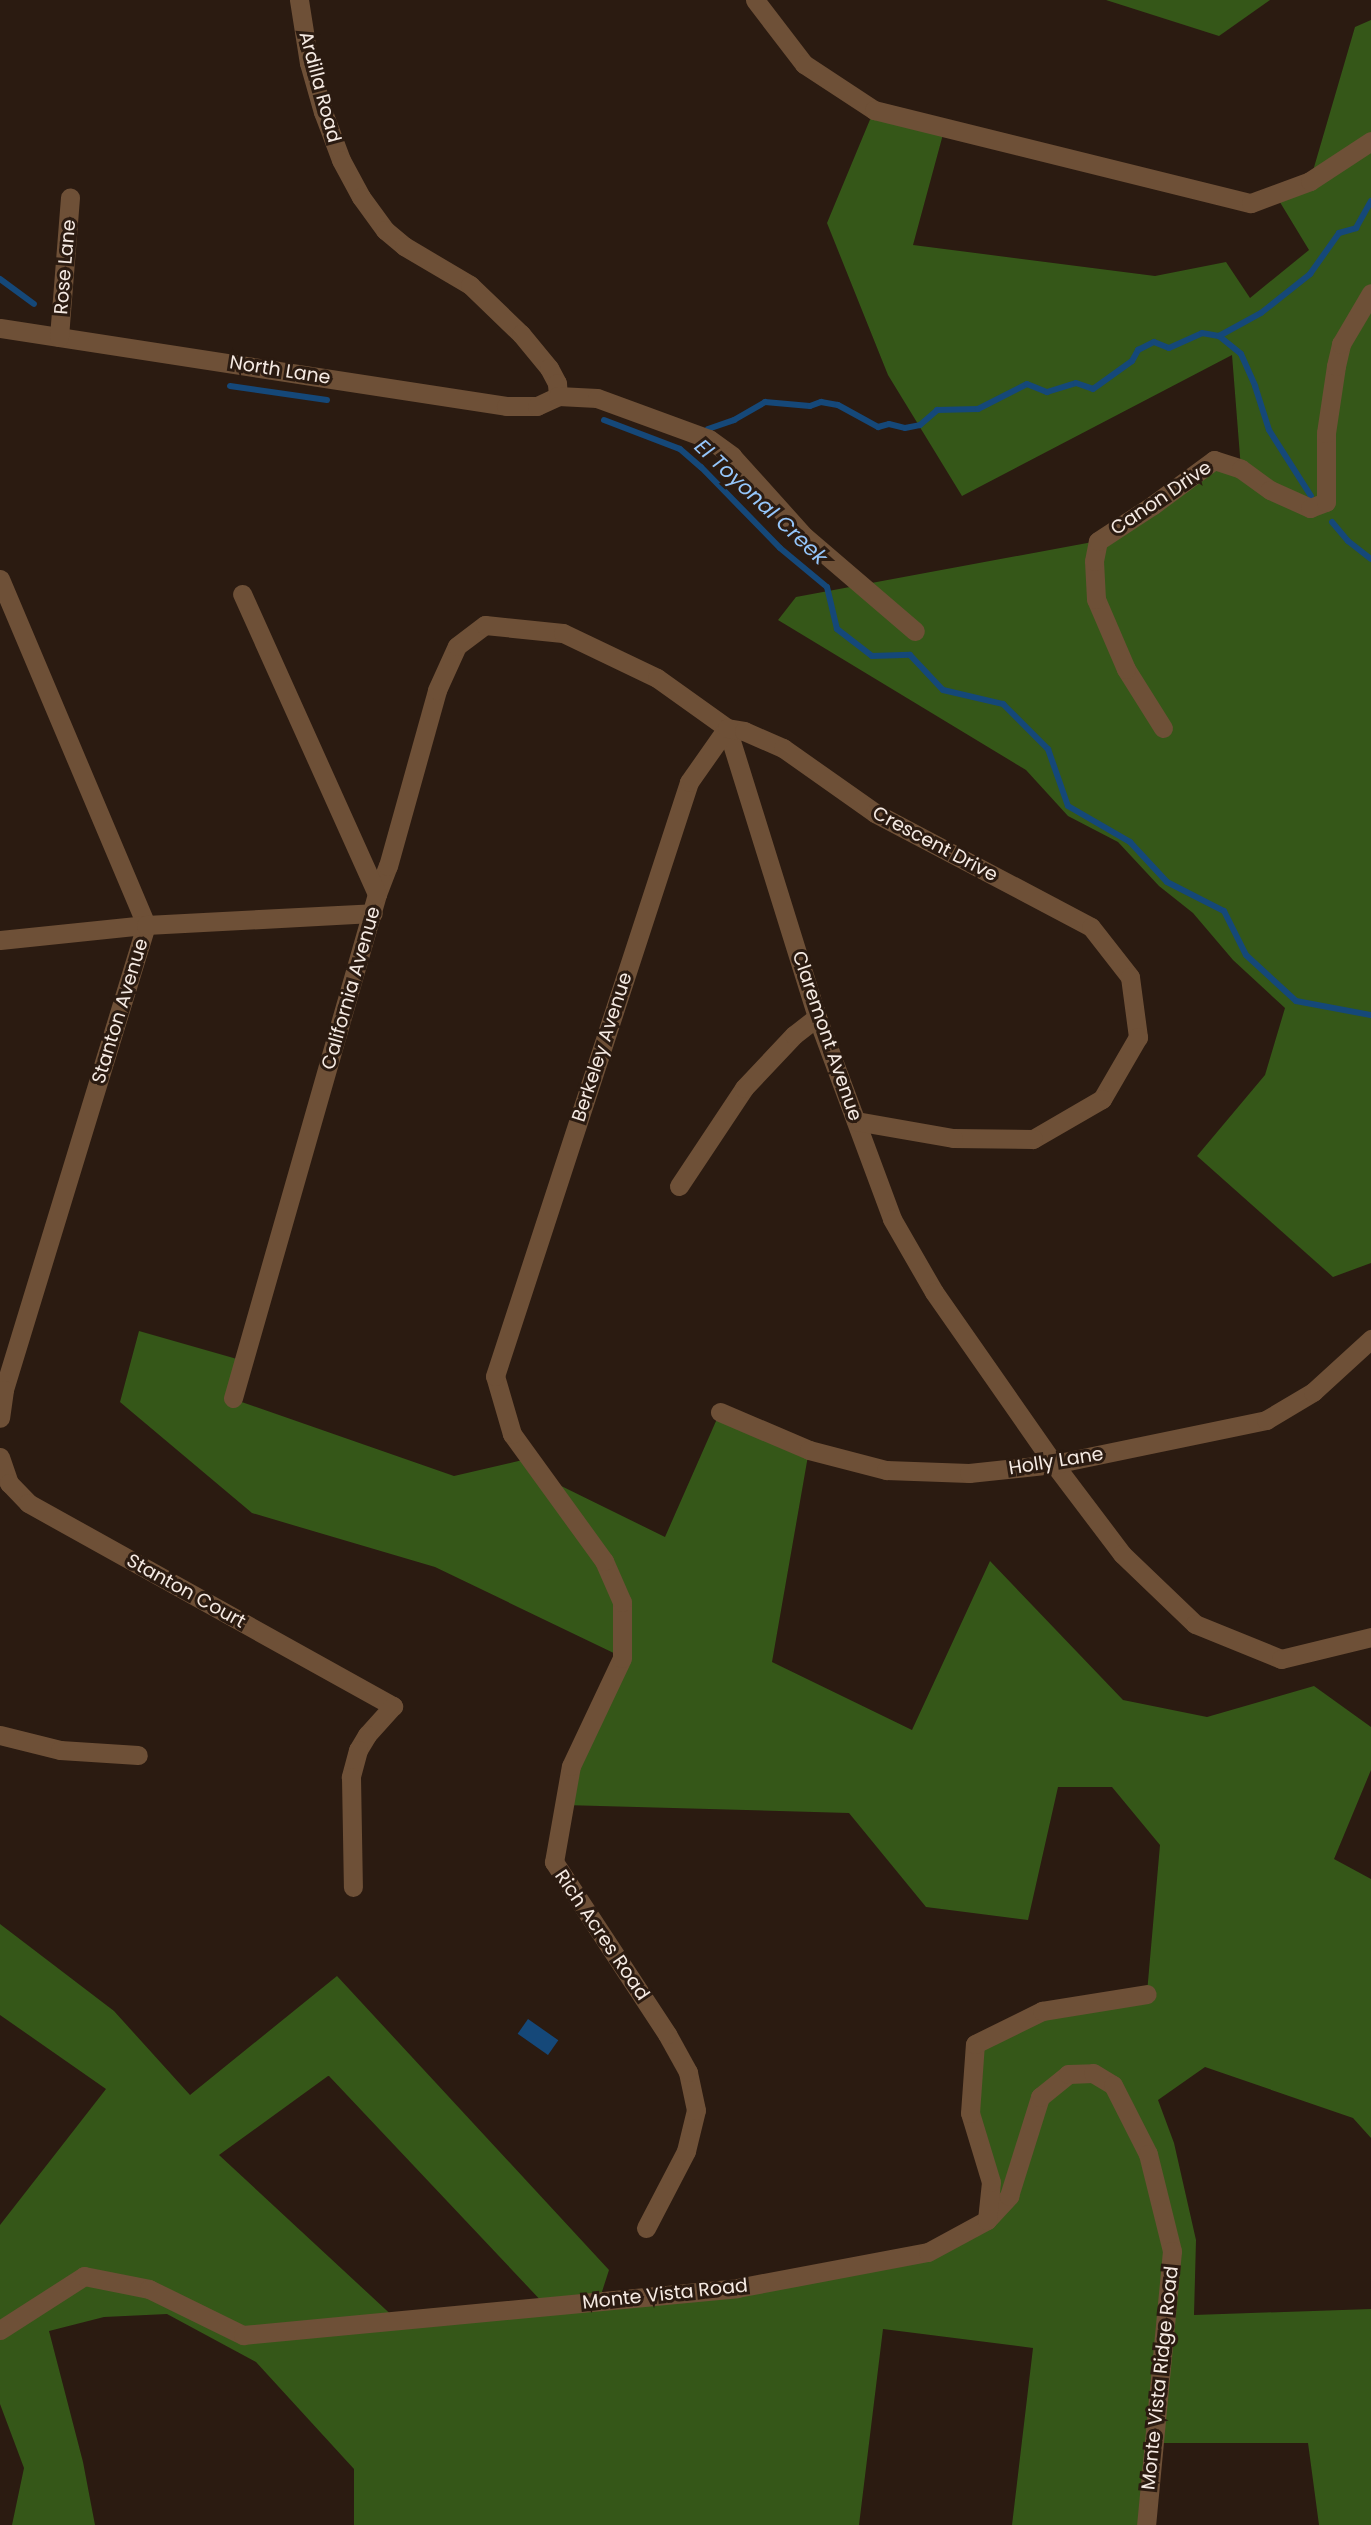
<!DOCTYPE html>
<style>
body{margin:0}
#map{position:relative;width:1371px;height:2525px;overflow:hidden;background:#2b1b11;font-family:Poppins,sans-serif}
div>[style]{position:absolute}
.forest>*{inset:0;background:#355718}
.water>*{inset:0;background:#154879;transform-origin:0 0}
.stream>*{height:6px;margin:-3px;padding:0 3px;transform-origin:3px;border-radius:3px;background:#154879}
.minor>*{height:19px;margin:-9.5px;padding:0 9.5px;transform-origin:9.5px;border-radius:9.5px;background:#6e5037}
span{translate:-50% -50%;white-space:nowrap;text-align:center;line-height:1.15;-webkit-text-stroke:6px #2b1b11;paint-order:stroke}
.street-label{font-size:19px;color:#f5eae3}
.water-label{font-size:21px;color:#95c6fb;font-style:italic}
</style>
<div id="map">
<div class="forest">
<div style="clip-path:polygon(1106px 0,1270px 0,1219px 36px)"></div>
<div style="clip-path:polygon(1371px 20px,1371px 1263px,1333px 1277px,1197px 1156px,1265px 1075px,1285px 1008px,1233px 960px,1193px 913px,1159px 886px,1118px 842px,1068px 816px,1026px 770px,778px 620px,796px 597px,1098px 541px,1214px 460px,1241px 469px,1232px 355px,962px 496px,888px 375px,827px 223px,874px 110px,945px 127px,913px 245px,1155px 276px,1226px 262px,1250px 298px,1309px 250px,1275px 194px,1310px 181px,1355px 27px)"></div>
<div style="clip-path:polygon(evenodd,139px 1331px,244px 1361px,233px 1399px,454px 1476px,531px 1458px,547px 1479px,665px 1537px,720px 1412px,809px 1450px,772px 1662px,912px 1730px,990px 1561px,1123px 1700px,1207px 1717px,1314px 1686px,1371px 1727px,1371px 1770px,1334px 1859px,1371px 1879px,1371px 2138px,1353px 2118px,1205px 2067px,1158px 2100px,1174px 2143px,1196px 2240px,1194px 2315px,1371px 2309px,1371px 2525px,1319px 2525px,1308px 2443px,1154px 2443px,1146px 2525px,1012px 2525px,1033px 2348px,883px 2329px,859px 2525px,354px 2525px,354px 2469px,256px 2362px,167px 2314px,104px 2317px,49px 2331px,83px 2462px,95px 2525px,12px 2525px,24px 2468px,0 2404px,0 2225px,106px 2089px,0 2015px,0 1924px,114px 2011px,190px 2095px,337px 1976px,609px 2270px,599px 2301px,928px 2252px,987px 2220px,991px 2182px,970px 2113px,975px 2044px,1042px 2011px,1147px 1993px,1160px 1845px,1112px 1787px,1058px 1787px,1028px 1920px,926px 1907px,849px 1813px,564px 1805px,622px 1657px,435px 1567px,252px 1513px,120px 1402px,139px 1331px,328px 2076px,329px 2076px,546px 2306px,398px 2321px,219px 2155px,328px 2076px)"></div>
</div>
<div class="water">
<div style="left:528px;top:2019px;width:37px;height:18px;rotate:35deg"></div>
</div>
<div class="stream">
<div style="left:0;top:279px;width:42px;rotate:36.3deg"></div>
<div style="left:1219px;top:336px;width:28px;rotate:39deg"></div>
<div style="left:1241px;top:354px;width:35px;rotate:66deg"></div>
<div style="left:1255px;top:386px;width:46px;rotate:72.3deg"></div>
<div style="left:1269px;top:430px;width:78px;rotate:57.5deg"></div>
<div style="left:230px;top:386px;width:98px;rotate:8.2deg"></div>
<div style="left:604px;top:420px;width:81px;rotate:20.9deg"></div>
<div style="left:680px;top:449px;width:28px;rotate:41deg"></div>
<div style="left:701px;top:467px;width:113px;rotate:45.7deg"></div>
<div style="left:780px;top:548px;width:61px;rotate:39.7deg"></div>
<div style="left:827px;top:587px;width:43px;rotate:76.6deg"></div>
<div style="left:837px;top:629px;width:44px;rotate:37.6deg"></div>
<div style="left:872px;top:656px;width:38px;rotate:-2deg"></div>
<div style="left:910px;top:655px;width:48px;rotate:46.7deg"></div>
<div style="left:943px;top:690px;width:62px;rotate:13.1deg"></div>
<div style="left:1003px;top:704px;width:64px;rotate:45deg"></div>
<div style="left:1048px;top:749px;width:60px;rotate:70.7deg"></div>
<div style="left:1068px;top:806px;width:72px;rotate:30.1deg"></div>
<div style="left:1130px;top:842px;width:54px;rotate:47.2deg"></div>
<div style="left:1167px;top:882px;width:64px;rotate:27deg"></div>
<div style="left:1224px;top:911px;width:49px;rotate:63.4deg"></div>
<div style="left:1246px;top:955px;width:68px;rotate:42.6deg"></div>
<div style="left:1296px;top:1001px;width:76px;rotate:10.6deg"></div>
<div style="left:708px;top:429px;width:28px;rotate:-19deg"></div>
<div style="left:734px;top:420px;width:36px;rotate:-30deg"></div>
<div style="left:765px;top:402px;width:45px;rotate:5.1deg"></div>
<div style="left:810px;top:406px;width:12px;rotate:-20deg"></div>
<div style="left:821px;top:402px;width:17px;rotate:10deg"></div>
<div style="left:838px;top:405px;width:46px;rotate:28.8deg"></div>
<div style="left:878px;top:427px;width:11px;rotate:-15deg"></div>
<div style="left:889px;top:424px;width:16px;rotate:14deg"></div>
<div style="left:905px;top:428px;width:15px;rotate:-11deg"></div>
<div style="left:920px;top:425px;width:23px;rotate:-41deg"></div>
<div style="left:937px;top:410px;width:41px;rotate:-1.4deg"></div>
<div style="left:978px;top:409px;width:55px;rotate:-27deg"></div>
<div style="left:1027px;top:384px;width:22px;rotate:22deg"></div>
<div style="left:1047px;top:392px;width:30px;rotate:-17deg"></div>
<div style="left:1076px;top:383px;width:18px;rotate:19deg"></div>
<div style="left:1093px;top:389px;width:48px;rotate:-35.7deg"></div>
<div style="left:1132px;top:361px;width:13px;rotate:-61deg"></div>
<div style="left:1138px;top:350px;width:18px;rotate:-27deg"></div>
<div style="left:1154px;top:342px;width:16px;rotate:22deg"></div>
<div style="left:1169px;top:348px;width:36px;rotate:-24deg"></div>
<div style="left:1202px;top:333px;width:17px;rotate:10deg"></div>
<div style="left:1219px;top:336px;width:48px;rotate:-28.7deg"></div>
<div style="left:1261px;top:313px;width:63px;rotate:-38.5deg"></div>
<div style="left:1310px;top:274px;width:50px;rotate:-54.7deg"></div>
<div style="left:1339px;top:233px;width:18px;rotate:-16deg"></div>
<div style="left:1356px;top:228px;width:31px;rotate:-61deg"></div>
<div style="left:1332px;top:522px;width:25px;rotate:50deg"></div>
<div style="left:1348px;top:541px;width:29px;rotate:38deg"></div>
</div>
<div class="minor">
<div style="left:299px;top:0;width:64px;rotate:81deg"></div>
<div style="left:309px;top:63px;width:51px;rotate:74.1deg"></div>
<div style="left:323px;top:112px;width:51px;rotate:69.4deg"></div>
<div style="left:341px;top:160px;width:42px;rotate:61.6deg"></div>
<div style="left:361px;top:197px;width:41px;rotate:54deg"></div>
<div style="left:385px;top:230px;width:25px;rotate:40deg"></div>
<div style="left:404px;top:246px;width:77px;rotate:30.6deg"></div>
<div style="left:470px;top:285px;width:71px;rotate:43.9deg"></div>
<div style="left:521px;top:334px;width:44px;rotate:50.5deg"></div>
<div style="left:549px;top:368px;width:17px;rotate:62deg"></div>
<div style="left:557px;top:383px;width:13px;rotate:86deg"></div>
<div style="left:755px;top:0;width:81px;rotate:52.6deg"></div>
<div style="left:804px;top:64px;width:84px;rotate:33.3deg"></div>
<div style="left:874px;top:110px;width:388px;rotate:13.9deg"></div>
<div style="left:1251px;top:203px;width:63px;rotate:-20.4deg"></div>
<div style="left:1310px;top:181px;width:73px;rotate:-33.3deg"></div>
<div style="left:0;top:328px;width:512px;rotate:8.76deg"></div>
<div style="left:506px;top:406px;width:31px"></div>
<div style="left:537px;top:406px;width:23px;rotate:-25deg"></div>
<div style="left:558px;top:396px;width:39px;rotate:3deg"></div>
<div style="left:597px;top:398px;width:119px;rotate:20.1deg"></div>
<div style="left:709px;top:439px;width:29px;rotate:36deg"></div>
<div style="left:732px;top:456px;width:108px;rotate:48deg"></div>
<div style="left:804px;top:536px;width:146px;rotate:40.6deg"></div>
<div style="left:59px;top:337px;width:140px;rotate:-85.5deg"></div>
<div style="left:0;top:579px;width:376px;rotate:67.1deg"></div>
<div style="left:146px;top:925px;width:486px;rotate:107deg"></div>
<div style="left:4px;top:1390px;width:28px;rotate:98deg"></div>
<div style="left:1163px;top:728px;width:70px;rotate:-122.1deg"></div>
<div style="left:1126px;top:669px;width:76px;rotate:-113.2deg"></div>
<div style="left:1096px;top:599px;width:38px;rotate:-93deg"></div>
<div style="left:1094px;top:561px;width:20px;rotate:-79deg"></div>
<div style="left:1098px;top:541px;width:66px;rotate:-33.2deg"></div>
<div style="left:1153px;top:505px;width:76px;rotate:-36.4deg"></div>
<div style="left:1214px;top:460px;width:28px;rotate:18deg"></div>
<div style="left:1241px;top:469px;width:36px;rotate:36deg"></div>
<div style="left:1270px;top:490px;width:44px;rotate:24.2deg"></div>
<div style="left:1310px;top:508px;width:17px;rotate:-21deg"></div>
<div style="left:1326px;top:502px;width:69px;rotate:-90deg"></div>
<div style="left:1326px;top:433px;width:68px;rotate:-81.5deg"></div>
<div style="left:1336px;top:366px;width:23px;rotate:-77deg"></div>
<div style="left:1341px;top:344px;width:59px;rotate:-59.5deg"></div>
<div style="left:377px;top:894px;width:30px;rotate:-69deg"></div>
<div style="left:388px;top:866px;width:183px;rotate:-74.4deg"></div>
<div style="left:437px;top:690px;width:48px;rotate:-65.6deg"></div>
<div style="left:457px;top:646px;width:35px;rotate:-37deg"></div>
<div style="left:485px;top:625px;width:78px;rotate:5.9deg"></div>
<div style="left:563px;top:633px;width:104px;rotate:25.6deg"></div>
<div style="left:657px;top:678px;width:86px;rotate:35.5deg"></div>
<div style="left:727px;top:728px;width:303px;rotate:72.7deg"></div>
<div style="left:817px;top:1017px;width:215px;rotate:69.6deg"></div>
<div style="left:892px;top:1219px;width:84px;rotate:60.1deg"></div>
<div style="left:934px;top:1292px;width:210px;rotate:55.1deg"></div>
<div style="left:1054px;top:1464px;width:113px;rotate:52.9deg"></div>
<div style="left:1122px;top:1554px;width:101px;rotate:43.8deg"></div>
<div style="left:1195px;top:1624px;width:93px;rotate:22.1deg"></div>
<div style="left:1281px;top:1659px;width:93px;rotate:-13.7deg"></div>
<div style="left:0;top:940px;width:147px;rotate:-5.9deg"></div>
<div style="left:146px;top:925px;width:227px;rotate:-3deg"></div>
<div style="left:679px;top:1186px;width:118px;rotate:-56.4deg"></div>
<div style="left:744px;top:1088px;width:73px;rotate:-46.7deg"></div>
<div style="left:794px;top:1035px;width:29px;rotate:-38deg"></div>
<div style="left:233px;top:1398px;width:524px;rotate:-74.05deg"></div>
<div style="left:377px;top:894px;width:329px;rotate:-114.2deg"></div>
<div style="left:720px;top:1412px;width:97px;rotate:23.1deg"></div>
<div style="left:809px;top:1450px;width:80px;rotate:14.6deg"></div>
<div style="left:886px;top:1470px;width:83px;rotate:2.1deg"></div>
<div style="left:969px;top:1473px;width:85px;rotate:-6deg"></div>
<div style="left:1054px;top:1464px;width:217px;rotate:-11.7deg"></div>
<div style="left:1266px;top:1420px;width:55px;rotate:-30.8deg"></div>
<div style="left:1313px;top:1392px;width:79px;rotate:-42.4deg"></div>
<div style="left:0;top:1457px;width:28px;rotate:71deg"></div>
<div style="left:9px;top:1483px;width:28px;rotate:46deg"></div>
<div style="left:28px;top:1503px;width:418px;rotate:29.1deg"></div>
<div style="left:393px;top:1706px;width:39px;rotate:132deg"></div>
<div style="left:367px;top:1735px;width:17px;rotate:121deg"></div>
<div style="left:358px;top:1750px;width:28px;rotate:105deg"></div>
<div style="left:351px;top:1777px;width:110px;rotate:89deg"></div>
<div style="left:0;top:1735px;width:62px;rotate:14deg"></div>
<div style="left:60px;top:1750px;width:78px;rotate:3.7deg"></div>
<div style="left:987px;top:2220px;width:33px;rotate:-47deg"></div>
<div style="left:1009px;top:2196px;width:104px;rotate:-72.6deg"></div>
<div style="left:1040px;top:2097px;width:36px;rotate:-39deg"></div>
<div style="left:1068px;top:2074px;width:25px;rotate:-2deg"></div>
<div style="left:1093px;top:2073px;width:23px;rotate:31deg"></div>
<div style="left:1113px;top:2085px;width:77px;rotate:63.1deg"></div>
<div style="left:1148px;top:2154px;width:100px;rotate:76.1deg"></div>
<div style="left:1172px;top:2251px;width:275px;rotate:95.4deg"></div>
<div style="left:646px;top:2228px;width:87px;rotate:-62.5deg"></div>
<div style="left:686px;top:2151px;width:42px;rotate:-76.3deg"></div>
<div style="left:696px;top:2110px;width:39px;rotate:-102deg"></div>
<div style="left:688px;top:2072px;width:43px;rotate:-118.9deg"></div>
<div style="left:667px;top:2034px;width:206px;rotate:-123.3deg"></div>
<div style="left:554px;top:1862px;width:97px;rotate:-80deg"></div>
<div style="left:571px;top:1766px;width:119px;rotate:-64.7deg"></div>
<div style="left:622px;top:1658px;width:56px;rotate:-90deg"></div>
<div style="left:622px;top:1602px;width:45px;rotate:-113.7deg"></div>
<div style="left:604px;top:1561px;width:157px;rotate:-125.9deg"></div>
<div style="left:512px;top:1434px;width:60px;rotate:-106.3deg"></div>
<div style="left:495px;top:1376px;width:625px;rotate:-71.91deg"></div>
<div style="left:689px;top:782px;width:66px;rotate:-54.9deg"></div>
<div style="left:727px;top:728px;width:17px;rotate:10deg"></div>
<div style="left:744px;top:731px;width:43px;rotate:23.6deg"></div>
<div style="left:783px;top:748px;width:113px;rotate:35.2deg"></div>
<div style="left:875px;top:813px;width:244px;rotate:27.8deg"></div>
<div style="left:1091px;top:927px;width:63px;rotate:52deg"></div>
<div style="left:1130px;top:977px;width:61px;rotate:82.4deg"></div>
<div style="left:1138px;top:1037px;width:72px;rotate:120.1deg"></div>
<div style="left:1102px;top:1099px;width:80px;rotate:149.9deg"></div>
<div style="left:1033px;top:1139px;width:80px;rotate:-179.3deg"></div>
<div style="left:953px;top:1138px;width:98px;rotate:-170.1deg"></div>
<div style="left:0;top:2330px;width:100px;rotate:-32.7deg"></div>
<div style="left:84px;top:2276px;width:66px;rotate:11.3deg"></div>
<div style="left:149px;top:2289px;width:105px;rotate:26.1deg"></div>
<div style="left:243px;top:2335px;width:496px;rotate:-5.4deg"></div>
<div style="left:737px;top:2288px;width:194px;rotate:-10.7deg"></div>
<div style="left:928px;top:2252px;width:67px;rotate:-28.5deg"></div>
<div style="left:987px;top:2220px;width:38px;rotate:-84deg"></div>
<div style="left:991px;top:2182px;width:72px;rotate:-106.9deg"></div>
<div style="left:970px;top:2113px;width:69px;rotate:-85.9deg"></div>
<div style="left:975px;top:2044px;width:75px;rotate:-26.2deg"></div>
<div style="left:1042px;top:2011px;width:106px;rotate:-9.2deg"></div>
</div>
<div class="street-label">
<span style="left:320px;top:87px;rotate:75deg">Ardilla Road</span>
<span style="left:65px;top:267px;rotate:-85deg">Rose Lane</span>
<span style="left:280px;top:370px;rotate:9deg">North Lane</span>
<span style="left:1161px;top:498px;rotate:-34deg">Canon Drive</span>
<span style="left:935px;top:844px;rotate:28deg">Crescent Drive</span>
<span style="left:351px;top:988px;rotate:-74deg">California Avenue</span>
<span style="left:120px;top:1011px;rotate:-73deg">Stanton Avenue</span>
<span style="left:827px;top:1036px;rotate:71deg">Claremont Avenue</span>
<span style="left:602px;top:1047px;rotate:-72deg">Berkeley Avenue</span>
<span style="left:1056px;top:1461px;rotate:-9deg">Holly Lane</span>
<span style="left:186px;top:1591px;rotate:29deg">Stanton Court</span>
<span style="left:602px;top:1935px;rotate:56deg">Rich Acres Road</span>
<span style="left:665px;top:2294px;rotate:-6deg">Monte Vista Road</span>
<span style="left:1160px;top:2378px;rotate:-84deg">Monte Vista Ridge Road</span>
</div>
<div class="water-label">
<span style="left:761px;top:502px;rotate:43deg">El Toyonal Creek</span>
</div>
</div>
